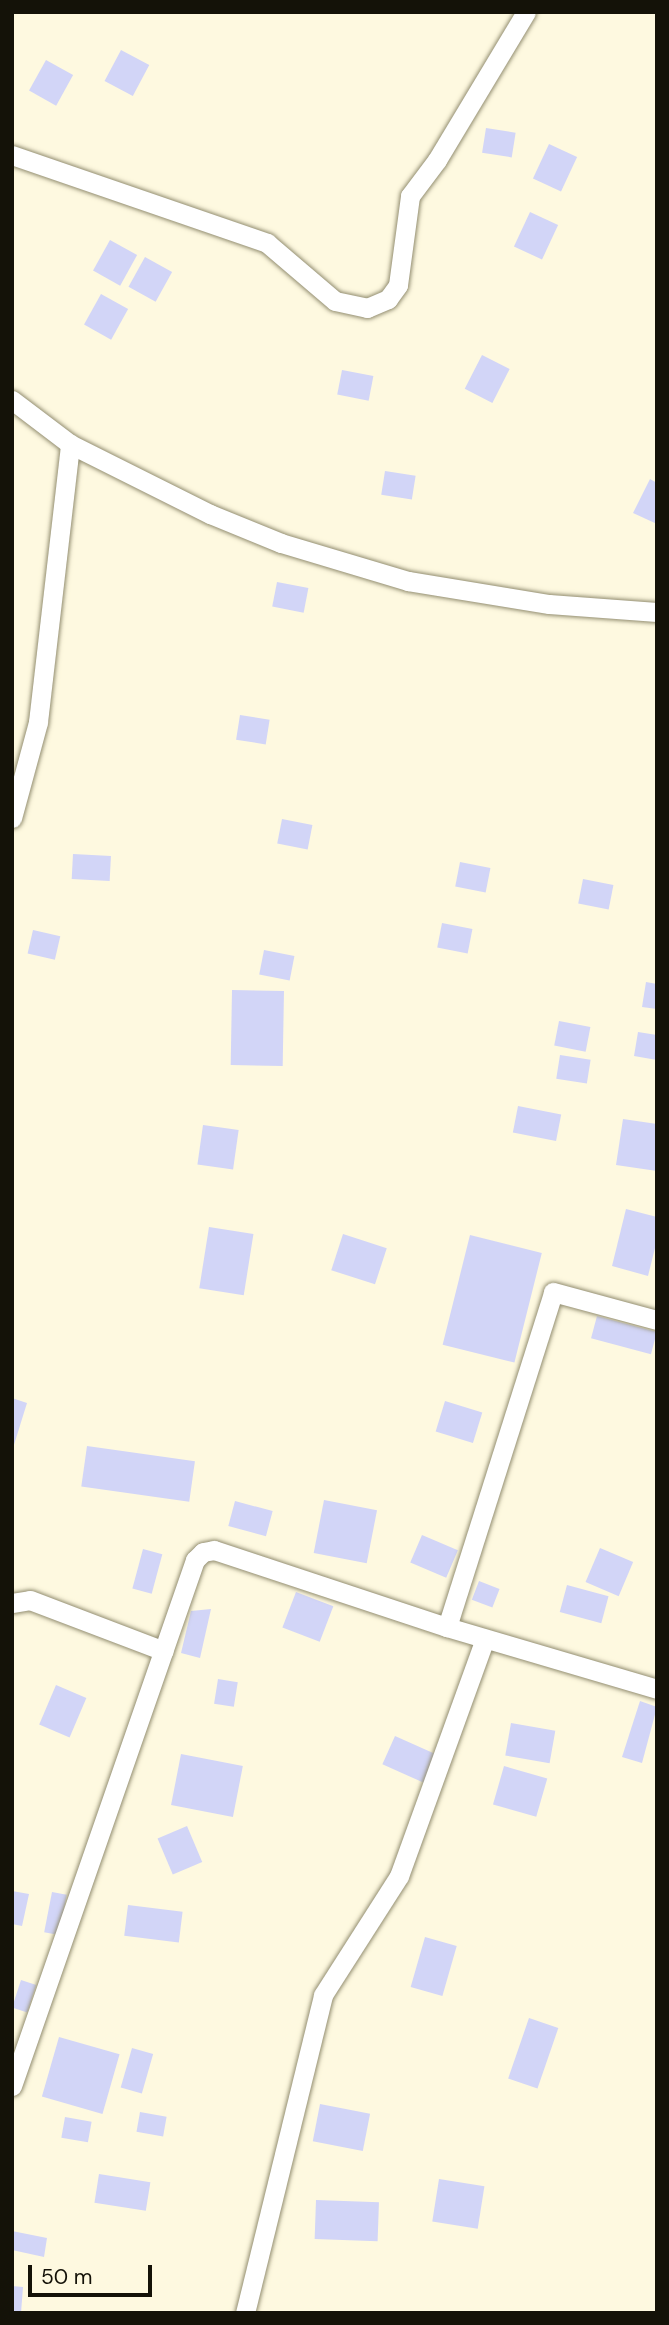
<!DOCTYPE html>
<style>
body{margin:0}
#map{position:relative;width:669px;height:2325px;overflow:hidden;background:#fef9e0;font-family:"DM Sans",sans-serif}
div>[style]{position:absolute}
.building>*{inset:0;background:#d2d5f7;transform-origin:0 0}
.roads{filter:drop-shadow(0 0 2px #938e71) drop-shadow(0 0 2px #938e71)}
.minor>*{height:19px;margin:-9.5px;padding:0 9.5px;transform-origin:9.5px;border-radius:9.5px;background:#fff}
span{translate:-50% -50%;white-space:nowrap;text-align:center;line-height:1.15;-webkit-text-stroke:5px #fef9e0;paint-order:stroke}
.frame{position:absolute;inset:0;border:14px solid #141208;pointer-events:none}
.scale{position:absolute;left:28px;top:2265px;width:124px;height:32px;box-sizing:border-box;border:4px solid #141208;border-top:0;padding-left:9px;font-size:21px;line-height:24px;white-space:nowrap;color:#141208;-webkit-text-stroke:5px #fef9e0;paint-order:stroke}
</style>
<div id="map">
<div class="building">
<div style="left:121px;top:50px;width:32px;height:35px;rotate:28deg"></div>
<div style="left:46px;top:60px;width:31px;height:35px;rotate:29deg"></div>
<div style="left:486px;top:128px;width:30px;height:25px;rotate:9deg"></div>
<div style="left:549px;top:144px;width:31px;height:38px;rotate:25deg"></div>
<div style="left:530px;top:212px;width:31px;height:38px;rotate:25deg"></div>
<div style="left:110px;top:240px;width:31px;height:35px;rotate:29deg"></div>
<div style="left:145px;top:257px;width:31px;height:34px;rotate:29deg"></div>
<div style="left:101px;top:294px;width:31px;height:35px;rotate:29deg"></div>
<div style="left:482px;top:355px;width:31px;height:38px;rotate:27deg"></div>
<div style="left:342px;top:370px;width:32px;height:25px;rotate:11deg"></div>
<div style="left:385px;top:471px;width:31px;height:24px;rotate:9deg"></div>
<div style="clip-path:polygon(650px 479px,657px 483px,657px 524px,633px 513px)"></div>
<div style="left:277px;top:582px;width:32px;height:25px;rotate:11deg"></div>
<div style="left:240px;top:715px;width:30px;height:25px;rotate:9deg"></div>
<div style="left:282px;top:819px;width:31px;height:25px;rotate:11deg"></div>
<div style="left:73px;top:854px;width:38px;height:25px;rotate:3deg"></div>
<div style="left:460px;top:862px;width:31px;height:25px;rotate:11deg"></div>
<div style="left:583px;top:879px;width:31px;height:25px;rotate:11deg"></div>
<div style="left:442px;top:923px;width:31px;height:25px;rotate:11deg"></div>
<div style="left:33px;top:930px;width:28px;height:24px;rotate:13deg"></div>
<div style="left:264px;top:950px;width:31px;height:25px;rotate:11deg"></div>
<div style="clip-path:polygon(646px 982px,657px 984px,657px 1009px,642px 1007px)"></div>
<div style="left:232px;top:990px;width:52px;height:75px;rotate:1deg"></div>
<div style="left:559px;top:1021px;width:32px;height:25px;rotate:11deg"></div>
<div style="clip-path:polygon(638px 1032px,657px 1035px,657px 1060px,634px 1056px)"></div>
<div style="left:560px;top:1055px;width:31px;height:24px;rotate:9deg"></div>
<div style="left:518px;top:1106px;width:44px;height:27px;rotate:11deg"></div>
<div style="clip-path:polygon(623px 1119px,657px 1124px,657px 1171px,616px 1165px)"></div>
<div style="left:203px;top:1125px;width:36px;height:40px;rotate:8deg"></div>
<div style="clip-path:polygon(626px 1209px,657px 1217px,657px 1240px,648px 1276px,612px 1266px)"></div>
<div style="left:209px;top:1227px;width:45px;height:62px;rotate:9deg"></div>
<div style="left:343px;top:1234px;width:46px;height:38px;rotate:18deg"></div>
<div style="left:470px;top:1235px;width:74px;height:113px;rotate:14deg"></div>
<div style="left:597px;top:1316px;width:62px;height:23px;rotate:15deg"></div>
<div style="clip-path:polygon(12px 1398px,27px 1403px,13px 1448px,12px 1448px)"></div>
<div style="left:445px;top:1401px;width:39px;height:32px;rotate:17deg"></div>
<div style="left:87px;top:1446px;width:109px;height:41px;rotate:8deg"></div>
<div style="left:324px;top:1500px;width:54px;height:54px;rotate:11deg"></div>
<div style="left:235px;top:1501px;width:39px;height:26px;rotate:15deg"></div>
<div style="left:422px;top:1535px;width:39px;height:30px;rotate:23deg"></div>
<div style="left:600px;top:1548px;width:36px;height:37px;rotate:23deg"></div>
<div style="left:143px;top:1549px;width:20px;height:41px;rotate:15deg"></div>
<div style="left:479px;top:1581px;width:22px;height:20px;rotate:21deg"></div>
<div style="left:567px;top:1585px;width:43px;height:28px;rotate:15deg"></div>
<div style="left:296px;top:1592px;width:40px;height:38px;rotate:21deg"></div>
<div style="clip-path:polygon(211px 1609px,200px 1658px,181px 1653px,191px 1611px)"></div>
<div style="left:218px;top:1679px;width:20px;height:25px;rotate:9deg"></div>
<div style="left:56px;top:1685px;width:33px;height:43px;rotate:23deg"></div>
<div style="clip-path:polygon(640px 1701px,657px 1707px,642px 1763px,622px 1757px)"></div>
<div style="left:511px;top:1723px;width:45px;height:33px;rotate:10deg"></div>
<div style="left:395px;top:1736px;width:46px;height:31px;rotate:24deg"></div>
<div style="left:181px;top:1754px;width:63px;height:52px;rotate:11deg"></div>
<div style="left:504px;top:1766px;width:45px;height:40px;rotate:16deg"></div>
<div style="left:187px;top:1826px;width:39px;height:32px;rotate:67deg"></div>
<div style="clip-path:polygon(12px 1891px,29px 1894px,22px 1926px,12px 1924px)"></div>
<div style="left:52px;top:1892px;width:15px;height:41px;rotate:11deg"></div>
<div style="left:128px;top:1905px;width:55px;height:31px;rotate:7deg"></div>
<div style="left:425px;top:1937px;width:33px;height:52px;rotate:16deg"></div>
<div style="left:21px;top:1980px;width:16px;height:29px;rotate:18deg"></div>
<div style="left:529px;top:2018px;width:31px;height:64px;rotate:19deg"></div>
<div style="left:59px;top:2037px;width:63px;height:62px;rotate:16deg"></div>
<div style="left:132px;top:2048px;width:22px;height:41px;rotate:16deg"></div>
<div style="left:320px;top:2104px;width:51px;height:38px;rotate:11deg"></div>
<div style="left:140px;top:2112px;width:27px;height:20px;rotate:10deg"></div>
<div style="left:65px;top:2117px;width:27px;height:21px;rotate:10deg"></div>
<div style="left:99px;top:2174px;width:52px;height:29px;rotate:9deg"></div>
<div style="left:439px;top:2179px;width:46px;height:43px;rotate:9deg"></div>
<div style="left:316px;top:2200px;width:63px;height:39px;rotate:2deg"></div>
<div style="clip-path:polygon(12px 2231px,47px 2238px,44px 2257px,12px 2250px)"></div>
<div style="clip-path:polygon(12px 2286px,23px 2287px,21px 2313px,12px 2313px)"></div>
</div>
<div class="roads">
<div class="minor">
<div style="left:12px;top:155px;width:270px;rotate:19deg"></div>
<div style="left:267px;top:243px;width:89px;rotate:40.5deg"></div>
<div style="left:335px;top:301px;width:33px;rotate:12deg"></div>
<div style="left:367px;top:308px;width:23px;rotate:-23deg"></div>
<div style="left:388px;top:299px;width:17px;rotate:-54deg"></div>
<div style="left:398px;top:285px;width:90px;rotate:-82.3deg"></div>
<div style="left:410px;top:196px;width:45px;rotate:-53.1deg"></div>
<div style="left:437px;top:160px;width:173px;rotate:-59deg"></div>
<div style="left:12px;top:400px;width:73px;rotate:37.2deg"></div>
<div style="left:70px;top:444px;width:157px;rotate:26.6deg"></div>
<div style="left:210px;top:514px;width:77px;rotate:22.2deg"></div>
<div style="left:281px;top:543px;width:133px;rotate:16.7deg"></div>
<div style="left:408px;top:581px;width:143px;rotate:9.3deg"></div>
<div style="left:549px;top:604px;width:108px;rotate:4.2deg"></div>
<div style="left:12px;top:818px;width:99px;rotate:-74.8deg"></div>
<div style="left:38px;top:722px;width:280px;rotate:-83.4deg"></div>
<div style="left:12px;top:1603px;width:18px;rotate:-9deg"></div>
<div style="left:30px;top:1600px;width:143px;rotate:20.8deg"></div>
<div style="left:447px;top:1627px;width:351px;rotate:-72.4deg"></div>
<div style="left:553px;top:1292px;width:108px;rotate:15.1deg"></div>
<div style="left:12px;top:2086px;width:557px;rotate:-70.82deg"></div>
<div style="left:195px;top:1560px;width:11px;rotate:-45deg"></div>
<div style="left:203px;top:1552px;width:11px;rotate:-10deg"></div>
<div style="left:214px;top:1550px;width:245px;rotate:18.3deg"></div>
<div style="left:447px;top:1627px;width:219px;rotate:16.4deg"></div>
<div style="left:245px;top:2313px;width:327px;rotate:-76.2deg"></div>
<div style="left:323px;top:1995px;width:141px;rotate:-57.4deg"></div>
<div style="left:399px;top:1876px;width:252px;rotate:-70.1deg"></div>
</div>
</div>
<div class="frame"></div>
<div class="scale">50 m</div>
</div>
